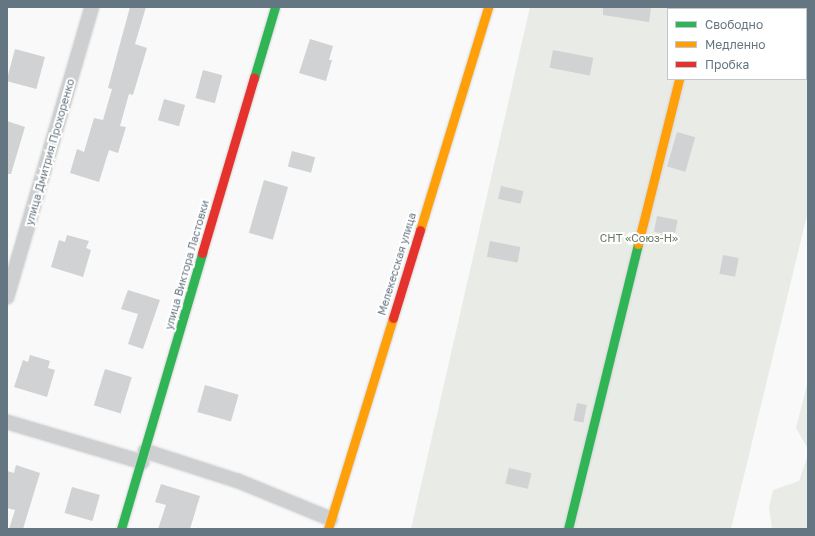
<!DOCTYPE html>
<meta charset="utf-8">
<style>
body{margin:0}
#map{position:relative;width:815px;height:536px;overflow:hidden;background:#f9f9f9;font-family:"Golos Text",sans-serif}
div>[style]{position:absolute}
.green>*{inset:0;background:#e8ebe6}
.building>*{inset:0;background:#d0d2d3;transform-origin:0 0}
.roads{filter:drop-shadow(0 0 1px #d5d6d7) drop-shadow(0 0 1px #d5d6d7)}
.street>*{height:14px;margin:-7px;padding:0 7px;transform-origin:7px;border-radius:7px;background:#cecfd0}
.fast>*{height:9px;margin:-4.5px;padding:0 4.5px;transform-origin:4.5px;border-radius:4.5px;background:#30b455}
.slow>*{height:9px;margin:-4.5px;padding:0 4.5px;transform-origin:4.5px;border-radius:4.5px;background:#ff9f0a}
.jam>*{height:9px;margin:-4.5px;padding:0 4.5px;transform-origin:4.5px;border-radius:4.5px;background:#e5322d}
span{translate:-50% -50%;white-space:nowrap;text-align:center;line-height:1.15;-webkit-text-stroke:4px #fff;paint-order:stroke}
.street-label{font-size:11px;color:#657683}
.park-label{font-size:11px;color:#687a64}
.frame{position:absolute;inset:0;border:8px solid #657683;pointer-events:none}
.legend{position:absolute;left:667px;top:8px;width:140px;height:72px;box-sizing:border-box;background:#fff;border:1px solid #c1c8cd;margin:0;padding:5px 7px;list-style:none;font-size:12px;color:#657683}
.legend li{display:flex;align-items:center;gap:8px;height:20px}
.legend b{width:20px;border:1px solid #c1c8cd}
</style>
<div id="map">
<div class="green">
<div style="clip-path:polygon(evenodd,530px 7px,808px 7px,808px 211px,731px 529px,411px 529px,530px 7px,668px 9px,806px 9px,806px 79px,668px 79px,668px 9px)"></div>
<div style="clip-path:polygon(808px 381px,808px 449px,796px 428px)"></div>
<div style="clip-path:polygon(808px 455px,808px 529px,772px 529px,769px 507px,773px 490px,799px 481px)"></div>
</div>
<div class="building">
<div style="clip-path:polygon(130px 7px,146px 7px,135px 44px,147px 48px,133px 95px,129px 94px,120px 126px,126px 127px,118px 153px,109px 150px,99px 182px,70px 173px,77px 149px,84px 152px,94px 118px,103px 120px,112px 89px,108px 88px)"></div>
<div style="clip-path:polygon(603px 7px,651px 7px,649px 22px,603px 15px)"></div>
<div style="clip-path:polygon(310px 39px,333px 46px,329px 60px,332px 60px,326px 81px,299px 73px)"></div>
<div style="left:15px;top:49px;width:31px;height:33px;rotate:15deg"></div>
<div style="left:553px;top:50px;width:41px;height:18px;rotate:11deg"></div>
<div style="left:203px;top:70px;width:20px;height:29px;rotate:15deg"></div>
<div style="left:164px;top:99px;width:22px;height:22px;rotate:16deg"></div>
<div style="clip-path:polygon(7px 121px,25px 127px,11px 174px,7px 174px)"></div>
<div style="left:677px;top:132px;width:19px;height:36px;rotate:16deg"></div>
<div style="left:292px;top:151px;width:24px;height:16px;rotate:15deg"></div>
<div style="left:264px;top:180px;width:25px;height:55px;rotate:16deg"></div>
<div style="left:501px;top:186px;width:23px;height:13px;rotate:13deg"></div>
<div style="left:657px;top:216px;width:21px;height:16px;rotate:11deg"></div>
<div style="clip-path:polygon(67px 235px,89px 241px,86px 248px,91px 250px,83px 277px,51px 267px,59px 240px,65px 242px)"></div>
<div style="left:490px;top:241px;width:31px;height:16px;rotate:11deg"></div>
<div style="left:723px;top:255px;width:16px;height:19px;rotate:11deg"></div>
<div style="clip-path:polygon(128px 290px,160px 300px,143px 349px,128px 344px,138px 314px,121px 309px)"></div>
<div style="clip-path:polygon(30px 355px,50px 361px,48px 368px,55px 370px,47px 397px,14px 387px,23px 360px,28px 362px)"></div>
<div style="left:105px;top:369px;width:28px;height:38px;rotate:17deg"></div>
<div style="left:205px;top:385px;width:35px;height:28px;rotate:16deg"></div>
<div style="left:577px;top:403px;width:10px;height:18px;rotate:11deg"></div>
<div style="clip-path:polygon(16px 465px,40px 473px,23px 529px,9px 529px,15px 510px,7px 508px,7px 471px,14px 473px)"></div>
<div style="left:509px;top:468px;width:23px;height:16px;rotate:13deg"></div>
<div style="clip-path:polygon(161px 484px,200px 496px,190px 529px,158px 529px,166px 505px,155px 502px)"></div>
<div style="left:72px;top:487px;width:29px;height:27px;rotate:16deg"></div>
</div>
<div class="roads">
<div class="street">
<div style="left:695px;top:9px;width:2px;rotate:-63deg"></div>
<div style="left:7px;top:297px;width:302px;rotate:-73.7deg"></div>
<div style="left:7px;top:422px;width:141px;rotate:16.5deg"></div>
<div style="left:145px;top:451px;width:98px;rotate:17.9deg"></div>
<div style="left:238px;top:481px;width:100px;rotate:22.2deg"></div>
</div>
<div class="fast">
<div style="left:254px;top:78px;width:74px;rotate:-73.5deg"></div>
<div style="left:121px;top:529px;width:288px;rotate:-73.6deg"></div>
<div style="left:568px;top:529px;width:293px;rotate:-76.2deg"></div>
</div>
<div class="slow">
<div style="left:420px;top:230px;width:233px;rotate:-73deg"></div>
<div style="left:638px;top:244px;width:170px;rotate:-76deg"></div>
<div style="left:328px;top:529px;width:221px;rotate:-72.9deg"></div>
</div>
<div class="jam">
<div style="left:202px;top:253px;width:183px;rotate:-73.5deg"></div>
<div style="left:393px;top:318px;width:92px;rotate:-72.9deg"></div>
</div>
</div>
<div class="street-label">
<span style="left:50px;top:152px;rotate:-74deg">улица Дмитрия Прохоренко</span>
<span style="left:397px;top:264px;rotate:-73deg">Мелекесская улица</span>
<span style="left:187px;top:265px;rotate:-74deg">улица Виктора Ластовки</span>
</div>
<div class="park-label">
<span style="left:639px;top:238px">СНТ «Союз-Н»</span>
</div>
<div class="frame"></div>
<ul class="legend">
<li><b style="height:5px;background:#30b455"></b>Свободно</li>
<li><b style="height:5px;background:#ff9f0a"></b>Медленно</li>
<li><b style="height:5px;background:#e5322d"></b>Пробка</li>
</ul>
</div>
